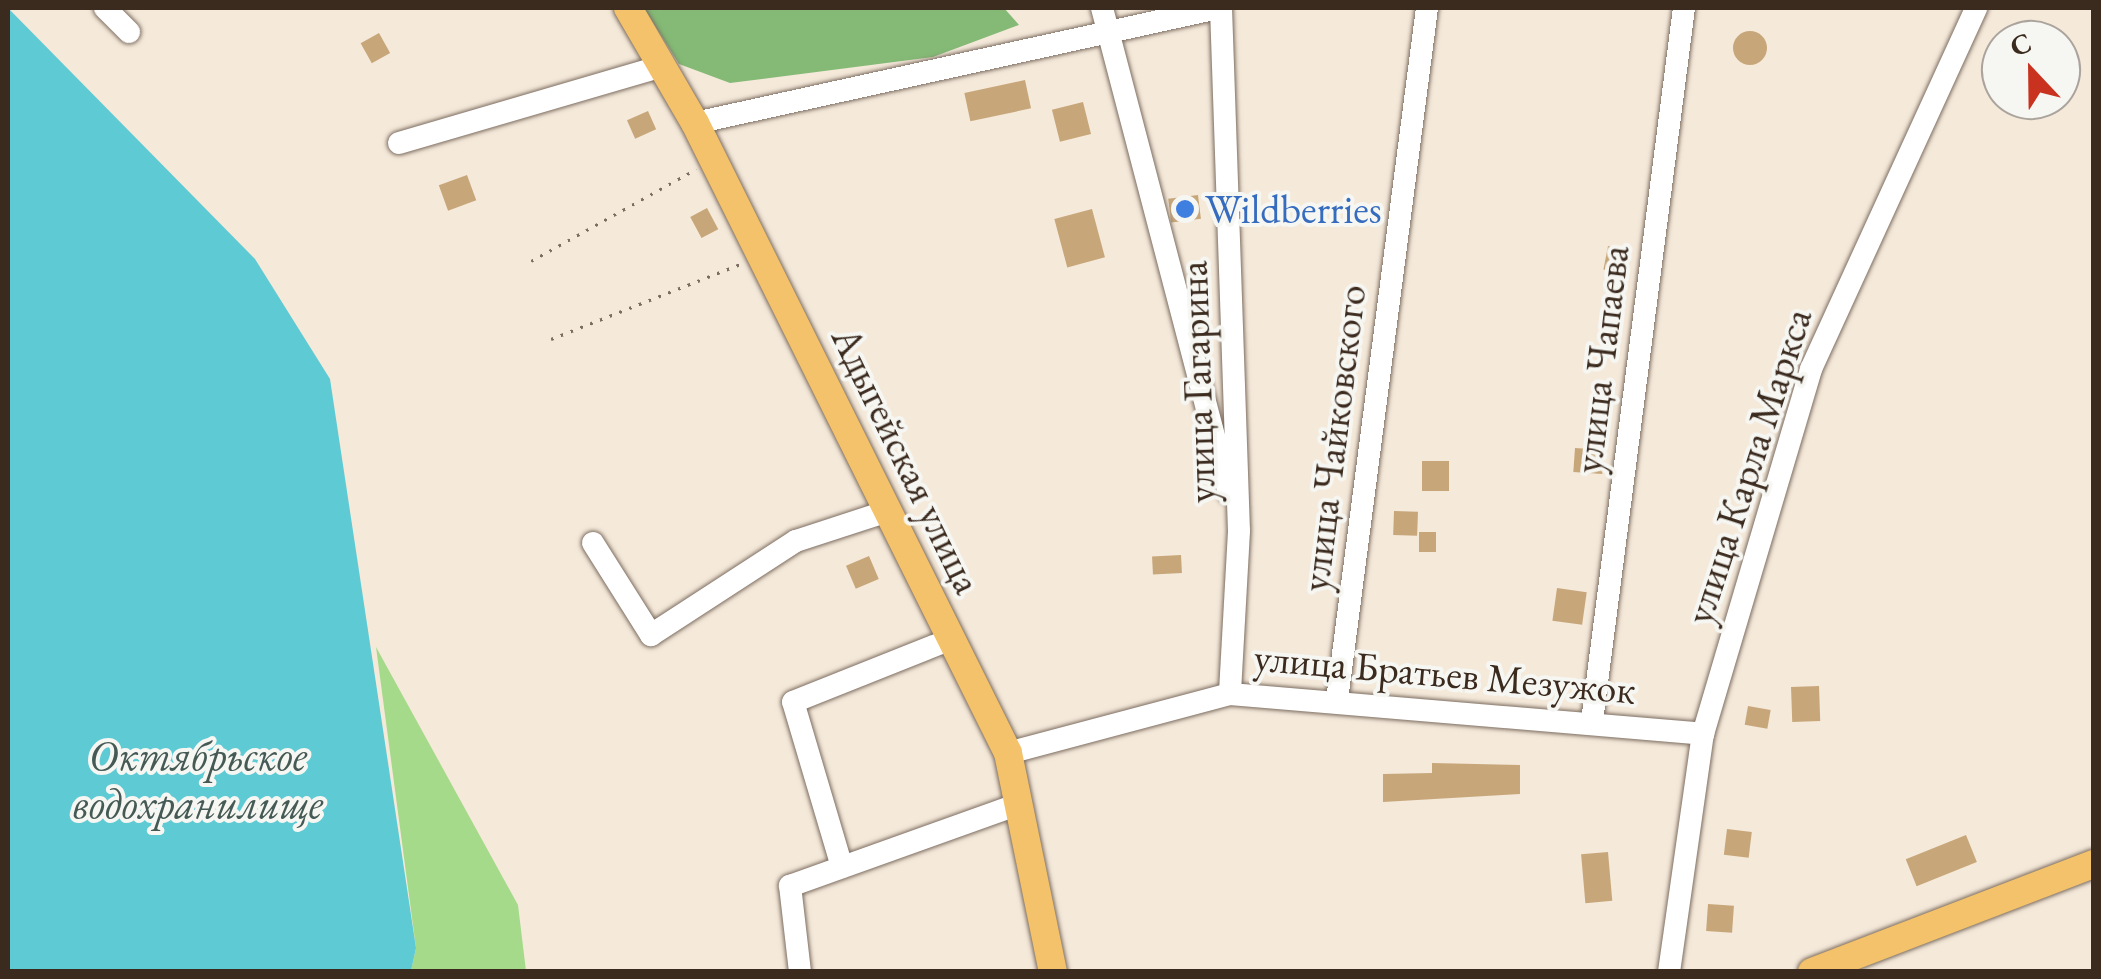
<!DOCTYPE html>
<meta charset="utf-8">
<style>
body{margin:0}
#map{position:relative;width:2101px;height:979px;overflow:hidden;background:#f5e9da;font-family:"EB Garamond",serif}
div>[style]{position:absolute}
.green>*{inset:0;background:#a5da8a}
.forest>*{inset:0;background:#84ba76}
.water>*{inset:0;background:#5dcad4}
.building>*{inset:0;background:#c7a77a;transform-origin:0 0}
.round{border-radius:50%}
.path>*{height:2.5px;margin-top:-1.25px;transform-origin:0;background:repeating-linear-gradient(90deg,#7c6d60 0 2.5px,transparent 0 10.5px)}
.roads{filter:drop-shadow(0 0 2px #7c6d60) drop-shadow(0 0 2px #7c6d60)}
.minor>*{height:22px;margin:-11px;padding:0 11px;transform-origin:11px;border-radius:11px;background:#fff}
.major>*{height:28px;margin:-14px;padding:0 14px;transform-origin:14px;border-radius:14px;background:#f4c26a}
.dots>*{width:28px;height:28px;translate:-50% -50%;box-sizing:border-box;border:5px solid #f6f6f2;border-radius:50%}
span{translate:-50% -50%;white-space:nowrap;text-align:center;line-height:1.15;-webkit-text-stroke:8px #f6f6f2;paint-order:stroke}
.shop-label{font-size:40px;color:#366cbe}
.left{translate:0 -50%;text-align:left}
.street-label{font-size:40px;color:#3b2a1e}
.water-label{font-size:42px;color:#455a55;font-style:italic}
.frame{position:absolute;inset:0;border:10px solid #3b2a1e;pointer-events:none}
.north{position:absolute;left:1981px;top:20px;width:100px;height:100px;box-sizing:border-box;background:#f6f6f2;border:2px solid #aba49d;border-radius:50%;rotate:338deg;font-size:28px;font-weight:700;line-height:40px;text-align:center;color:#3b2a1e}
.north::after{content:'';display:block;margin:auto;width:35px;height:45px;background:#c8321e;clip-path:polygon(50% 0,100% 100%,50% 72%,0 100%)}
</style>
<div id="map">
<div class="green">
<div style="clip-path:polygon(376px 647px,518px 905px,526px 971px,411px 971px,416px 948px)"></div>
</div>
<div class="forest">
<div style="clip-path:polygon(644px 8px,1004px 8px,1019px 25px,933px 57px,730px 83px,679px 64px)"></div>
</div>
<div class="water">
<div style="clip-path:polygon(8px 8px,255px 259px,330px 379px,416px 948px,411px 971px,8px 971px)"></div>
</div>
<div class="building">
<div class="round" style="left:1733px;top:31px;width:34px;height:34px"></div>
<div style="left:379px;top:33px;width:23px;height:21px;rotate:61deg"></div>
<div style="left:1025px;top:80px;width:29px;height:62px;rotate:78deg"></div>
<div style="left:1083px;top:102px;width:33px;height:32px;rotate:76deg"></div>
<div style="left:648px;top:111px;width:20px;height:23px;rotate:66deg"></div>
<div style="left:467px;top:175px;width:27px;height:30px;rotate:70deg"></div>
<div style="left:1198px;top:195px;width:24px;height:30px;rotate:83deg"></div>
<div style="left:707px;top:208px;width:24px;height:19px;rotate:62deg"></div>
<div style="left:1092px;top:209px;width:50px;height:39px;rotate:75deg"></div>
<div style="left:1608px;top:246px;width:21px;height:24px;rotate:11deg"></div>
<div style="left:1575px;top:448px;width:29px;height:24px;rotate:4deg"></div>
<div style="left:1422px;top:461px;width:27px;height:30px"></div>
<div style="left:1394px;top:511px;width:24px;height:24px;rotate:2deg"></div>
<div style="left:1419px;top:532px;width:17px;height:20px"></div>
<div style="left:1181px;top:555px;width:18px;height:29px;rotate:87deg"></div>
<div style="left:869px;top:556px;width:25px;height:25px;rotate:67deg"></div>
<div style="left:1557px;top:588px;width:30px;height:33px;rotate:8deg"></div>
<div style="left:1819px;top:686px;width:35px;height:28px;rotate:88deg"></div>
<div style="left:1748px;top:706px;width:23px;height:19px;rotate:10deg"></div>
<div style="clip-path:polygon(1432px 763px,1520px 765px,1520px 794px,1383px 802px,1383px 774px,1432px 773px)"></div>
<div style="left:1727px;top:829px;width:25px;height:26px;rotate:7deg"></div>
<div style="left:1966px;top:835px;width:29px;height:65px;rotate:68deg"></div>
<div style="left:1608px;top:852px;width:49px;height:27px;rotate:85deg"></div>
<div style="left:1708px;top:904px;width:26px;height:27px;rotate:4deg"></div>
</div>
<div class="path">
<div style="left:531px;top:261px;width:189px;rotate:-29.1deg"></div>
<div style="left:551px;top:339px;width:203px;rotate:-21.6deg"></div>
</div>
<div class="roads">
<div class="minor">
<div style="left:105px;top:8px;width:34px;rotate:45deg"></div>
<div style="left:1102px;top:8px;width:501px;rotate:75.33deg"></div>
<div style="left:1221px;top:8px;width:523px;rotate:88.03deg"></div>
<div style="left:1239px;top:531px;width:163px;rotate:93.2deg"></div>
<div style="left:695px;top:123px;width:535px;rotate:-12.4deg"></div>
<div style="left:399px;top:143px;width:274px;rotate:-16.3deg"></div>
<div style="left:593px;top:543px;width:109px;rotate:57.8deg"></div>
<div style="left:651px;top:635px;width:173px;rotate:-33deg"></div>
<div style="left:796px;top:541px;width:97px;rotate:-18.1deg"></div>
<div style="left:1337px;top:700px;width:698px;rotate:-82.59deg"></div>
<div style="left:1592px;top:721px;width:719px;rotate:-82.65deg"></div>
<div style="left:1008px;top:753px;width:230px;rotate:-14.9deg"></div>
<div style="left:1230px;top:694px;width:475px;rotate:4.8deg"></div>
<div style="left:842px;top:867px;width:172px;rotate:-106.5deg"></div>
<div style="left:793px;top:702px;width:170px;rotate:-21.7deg"></div>
<div style="left:800px;top:972px;width:87px;rotate:-96.6deg"></div>
<div style="left:790px;top:886px;width:240px;rotate:-19.7deg"></div>
<div style="left:1669px;top:972px;width:240px;rotate:-81.9deg"></div>
<div style="left:1703px;top:734px;width:381px;rotate:-73.5deg"></div>
<div style="left:1811px;top:369px;width:397px;rotate:-65.4deg"></div>
</div>
<div class="major">
<div style="left:628px;top:8px;width:133px;rotate:59.8deg"></div>
<div style="left:695px;top:123px;width:703px;rotate:63.58deg"></div>
<div style="left:1008px;top:753px;width:224px;rotate:78.4deg"></div>
<div style="left:1812px;top:972px;width:302px;rotate:-21deg"></div>
</div>
</div>
<div class="dots">
<div style="left:1185px;top:209px;background:#3f7fe0"></div>
</div>
<div class="shop-label">
<span class="left" style="left:1205px;top:209px">Wildberries</span>
</div>
<div class="street-label">
<span style="left:1601px;top:359px;rotate:-83deg">улица Чапаева</span>
<span style="left:1197px;top:382px;rotate:-92deg">улица Гагарина</span>
<span style="left:1333px;top:438px;rotate:-83deg">улица Чайковского</span>
<span style="left:907px;top:460px;rotate:64deg">Адыгейская улица</span>
<span style="left:1748px;top:466px;rotate:-72deg">улица Карла Маркса</span>
<span style="left:1445px;top:673px;rotate:5deg">улица Братьев Мезужок</span>
</div>
<div class="water-label">
<span style="left:198px;top:780px">Октябрьское<br>водохранилище</span>
</div>
<div class="frame"></div>
<div class="north">С</div>
</div>
